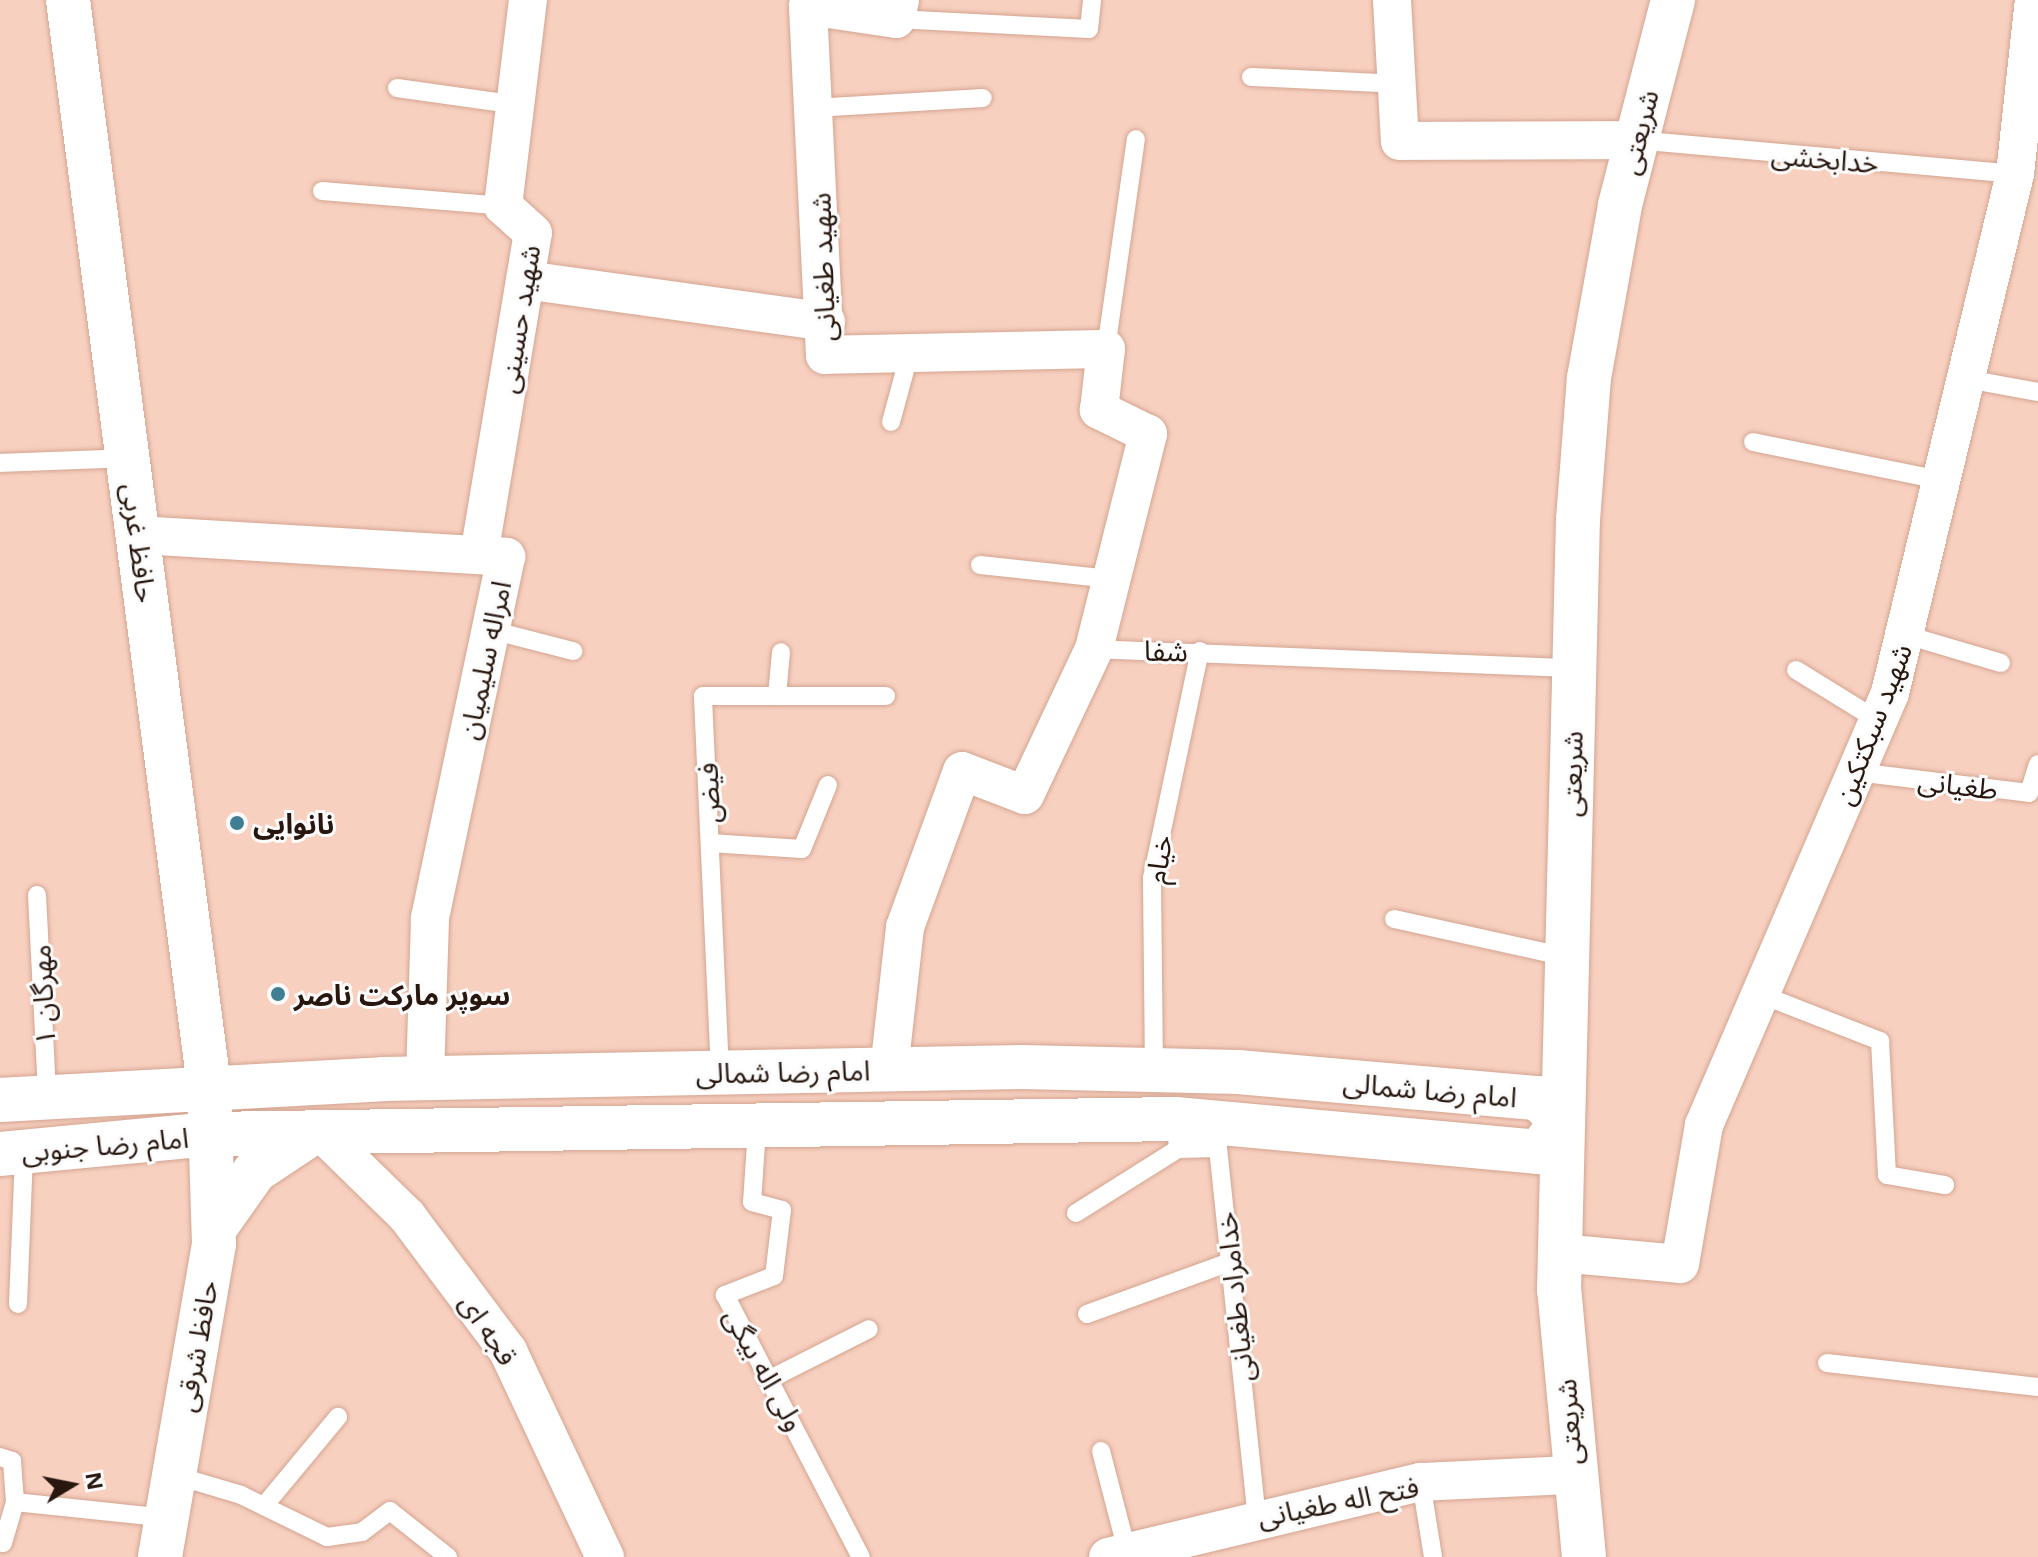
<!DOCTYPE html>
<meta charset="utf-8">
<style>
body{margin:0}
#map{position:relative;width:2038px;height:1557px;overflow:hidden;background:#f8d0c0;font-family:"Noto Sans","Noto Sans Arabic",sans-serif}
div>[style]{position:absolute}
.roads{filter:drop-shadow(0 0 2px #d4a591) drop-shadow(0 0 2px #d4a591)}
.service>*{height:18px;margin:-9px;padding:0 9px;transform-origin:9px;border-radius:9px;background:#fff}
.minor>*{height:38px;margin:-19px;padding:0 19px;transform-origin:19px;border-radius:19px;background:#fff}
.tertiary>*{height:44px;margin:-22px;padding:0 22px;transform-origin:22px;border-radius:22px;background:#fff}
.secondary>*{height:44px;margin:-22px;padding:0 22px;transform-origin:22px;border-radius:22px;background:#fff}
.dots>*{width:22px;height:22px;translate:-50% -50%;box-sizing:border-box;border:4px solid #fbfbfb;border-radius:50%}
span{translate:-50% -50%;white-space:nowrap;text-align:center;line-height:1.15;-webkit-text-stroke:6px #fbfbfb;paint-order:stroke}
.street-label{font-size:28px;color:#28170f}
.poi-label{font-size:28px;color:#28170f;font-weight:700}
.left{translate:0 -50%;text-align:left}
.north{position:absolute;left:32px;top:1445px;width:80px;height:80px;-webkit-text-stroke:6px #fbfbfb;paint-order:stroke;rotate:80deg;font-size:22px;font-weight:700;line-height:32px;text-align:center;color:#28170f}
.north::after{content:'';display:block;margin:auto;width:28px;height:36px;background:#28170f;clip-path:polygon(50% 0,100% 100%,50% 72%,0 100%)}
</style>
<div id="map">
<div class="roads">
<div class="service">
<div style="left:896px;top:19px;width:193px;rotate:3deg"></div>
<div style="left:1089px;top:29px;width:29px;rotate:-84deg"></div>
<div style="left:1251px;top:77px;width:146px;rotate:2.7deg"></div>
<div style="left:397px;top:88px;width:122px;rotate:8deg"></div>
<div style="left:814px;top:108px;width:169px;rotate:-3.4deg"></div>
<div style="left:1636px;top:140px;width:381px;rotate:5.1deg"></div>
<div style="left:322px;top:191px;width:182px;rotate:4.7deg"></div>
<div style="left:1106px;top:349px;width:212px;rotate:-81.9deg"></div>
<div style="left:1967px;top:379px;width:72px;rotate:10.4deg"></div>
<div style="left:891px;top:422px;width:73px;rotate:-74.8deg"></div>
<div style="left:1753px;top:442px;width:195px;rotate:11.5deg"></div>
<div style="left:0;top:463px;width:129px;rotate:-2.2deg"></div>
<div style="left:980px;top:565px;width:133px;rotate:6.1deg"></div>
<div style="left:491px;top:630px;width:85px;rotate:14.4deg"></div>
<div style="left:1906px;top:635px;width:99px;rotate:16.4deg"></div>
<div style="left:1094px;top:649px;width:480px;rotate:2.3deg"></div>
<div style="left:1796px;top:670px;width:97px;rotate:31.6deg"></div>
<div style="left:777px;top:696px;width:44px;rotate:-84.8deg"></div>
<div style="left:1856px;top:772px;width:174px;rotate:6.9deg"></div>
<div style="left:2029px;top:793px;width:30px;rotate:-73deg"></div>
<div style="left:710px;top:843px;width:92px;rotate:3.7deg"></div>
<div style="left:802px;top:849px;width:69px;rotate:-67.9deg"></div>
<div style="left:37px;top:895px;width:200px;rotate:87.1deg"></div>
<div style="left:1394px;top:919px;width:177px;rotate:12.4deg"></div>
<div style="left:1762px;top:995px;width:127px;rotate:21.3deg"></div>
<div style="left:1880px;top:1041px;width:134px;rotate:87deg"></div>
<div style="left:1887px;top:1175px;width:59px;rotate:9.8deg"></div>
<div style="left:1154px;top:1071px;width:193px;rotate:-90.6deg"></div>
<div style="left:1152px;top:878px;width:232px;rotate:-78.1deg"></div>
<div style="left:720px;top:1072px;width:376px;rotate:-92.6deg"></div>
<div style="left:703px;top:696px;width:183px"></div>
<div style="left:1175px;top:1119px;width:30px;rotate:84deg"></div>
<div style="left:1178px;top:1149px;width:40px;rotate:-1.4deg"></div>
<div style="left:1218px;top:1148px;width:370px;rotate:84deg"></div>
<div style="left:757px;top:1129px;width:73px;rotate:93.9deg"></div>
<div style="left:752px;top:1202px;width:31px;rotate:15deg"></div>
<div style="left:782px;top:1210px;width:66px;rotate:96.9deg"></div>
<div style="left:774px;top:1276px;width:53px;rotate:158.8deg"></div>
<div style="left:725px;top:1295px;width:295px;rotate:62.6deg"></div>
<div style="left:1076px;top:1213px;width:120px;rotate:-32.1deg"></div>
<div style="left:18px;top:1304px;width:152px;rotate:-87.7deg"></div>
<div style="left:1087px;top:1314px;width:152px;rotate:-20deg"></div>
<div style="left:1827px;top:1363px;width:212px;rotate:6.5deg"></div>
<div style="left:774px;top:1377px;width:106px;rotate:-26.8deg"></div>
<div style="left:1101px;top:1451px;width:103px;rotate:75.4deg"></div>
<div style="left:0;top:1457px;width:13px;rotate:18deg"></div>
<div style="left:12px;top:1461px;width:41px;rotate:85.8deg"></div>
<div style="left:15px;top:1502px;width:152px;rotate:6deg"></div>
<div style="left:174px;top:1475px;width:70px;rotate:16.6deg"></div>
<div style="left:241px;top:1495px;width:96px;rotate:26deg"></div>
<div style="left:327px;top:1537px;width:35px;rotate:-8deg"></div>
<div style="left:362px;top:1532px;width:35px;rotate:-37deg"></div>
<div style="left:390px;top:1511px;width:74px;rotate:38.4deg"></div>
<div style="left:1421px;top:1482px;width:76px;rotate:80.9deg"></div>
<div style="left:264px;top:1506px;width:116px;rotate:-50.3deg"></div>
<div style="left:3px;top:1543px;width:43px;rotate:-73.7deg"></div>
</div>
<div class="minor">
<div style="left:1392px;top:0;width:141px;rotate:86.8deg"></div>
<div style="left:1400px;top:141px;width:236px;rotate:-0.2deg"></div>
<div style="left:525px;top:280px;width:304px;rotate:7.9deg"></div>
<div style="left:139px;top:535px;width:368px;rotate:3.4deg"></div>
<div style="left:506px;top:557px;width:370px;rotate:101.9deg"></div>
<div style="left:430px;top:919px;width:161px;rotate:91.8deg"></div>
<div style="left:479px;top:555px;width:326px;rotate:-80.5deg"></div>
<div style="left:533px;top:233px;width:40px;rotate:-138deg"></div>
<div style="left:503px;top:206px;width:208px;rotate:-83.1deg"></div>
<div style="left:889px;top:1070px;width:144px;rotate:-83.6deg"></div>
<div style="left:905px;top:927px;width:166px;rotate:-69.9deg"></div>
<div style="left:962px;top:771px;width:67px;rotate:20.9deg"></div>
<div style="left:1025px;top:795px;width:161px;rotate:-64.7deg"></div>
<div style="left:1094px;top:649px;width:222px;rotate:-75.9deg"></div>
<div style="left:1148px;top:434px;width:55px;rotate:-153.9deg"></div>
<div style="left:1099px;top:410px;width:61px;rotate:-83.5deg"></div>
<div style="left:1106px;top:349px;width:281px;rotate:178.8deg"></div>
<div style="left:825px;top:355px;width:349px;rotate:-92.8deg"></div>
<div style="left:808px;top:6px;width:89px;rotate:8.4deg"></div>
<div style="left:896px;top:19px;width:19px;rotate:-78deg"></div>
<div style="left:324px;top:1135px;width:116px;rotate:44.3deg"></div>
<div style="left:407px;top:1216px;width:169px;rotate:53.2deg"></div>
<div style="left:508px;top:1351px;width:228px;rotate:64.8deg"></div>
<div style="left:1559px;top:1253px;width:121px;rotate:5.2deg"></div>
<div style="left:1680px;top:1264px;width:141px;rotate:-80.2deg"></div>
<div style="left:1704px;top:1125px;width:470px;rotate:-66.7deg"></div>
<div style="left:1890px;top:693px;width:534px;rotate:-76.46deg"></div>
<div style="left:2015px;top:174px;width:175px;rotate:-83.8deg"></div>
<div style="left:1108px;top:1557px;width:322px;rotate:-13.5deg"></div>
<div style="left:1421px;top:1482px;width:151px;rotate:-2.7deg"></div>
</div>
<div class="tertiary">
<div style="left:68px;top:0;width:1095px;rotate:82.6deg"></div>
<div style="left:209px;top:1086px;width:158px;rotate:88.2deg"></div>
<div style="left:214px;top:1244px;width:318px;rotate:99.8deg"></div>
<div style="left:0;top:1100px;width:384px;rotate:-3.1deg"></div>
<div style="left:383px;top:1079px;width:639px;rotate:-1.08deg"></div>
<div style="left:1022px;top:1067px;width:216px;rotate:1.3deg"></div>
<div style="left:1238px;top:1072px;width:301px;rotate:5deg"></div>
<div style="left:1538px;top:1098px;width:33px;rotate:45deg"></div>
<div style="left:1561px;top:1121px;width:38px;rotate:125deg"></div>
<div style="left:1539px;top:1152px;width:365px;rotate:-174.8deg"></div>
<div style="left:1175px;top:1119px;width:964px;rotate:179.11deg"></div>
<div style="left:211px;top:1134px;width:212px;rotate:174.6deg"></div>
<div style="left:214px;top:1229px;width:71px;rotate:-54.7deg"></div>
<div style="left:255px;top:1171px;width:65px;rotate:-33.7deg"></div>
</div>
<div class="secondary">
<div style="left:1584px;top:1557px;width:268px;rotate:-95.3deg"></div>
<div style="left:1559px;top:1290px;width:770px;rotate:-88.59deg"></div>
<div style="left:1578px;top:520px;width:142px;rotate:-85.6deg"></div>
<div style="left:1589px;top:378px;width:176px;rotate:-79.8deg"></div>
<div style="left:1620px;top:205px;width:212px;rotate:-75.5deg"></div>
</div>
</div>
<div class="dots">
<div style="left:237px;top:823px;background:#407e94"></div>
<div style="left:278px;top:994px;background:#407e94"></div>
</div>
<div class="street-label">
<span style="left:1638px;top:132px;rotate:-76deg">شریعتی</span>
<span style="left:1825px;top:158px;rotate:5deg">خدابخشی</span>
<span style="left:822px;top:267px;rotate:-92deg">شهید طغیانی</span>
<span style="left:518px;top:319px;rotate:-81deg">شهید حسینی</span>
<span style="left:140px;top:543px;rotate:83deg">حافظ غربی</span>
<span style="left:1166px;top:650px;rotate:1deg">شفا</span>
<span style="left:484px;top:660px;rotate:-78deg">امراله سلیمیان</span>
<span style="left:1872px;top:724px;rotate:-69deg">شهید سبکتکین</span>
<span style="left:1571px;top:774px;rotate:-89deg">شریعتی</span>
<span style="left:1958px;top:784px;rotate:7deg">طغیانی</span>
<span style="left:708px;top:793px;rotate:-93deg">فیض</span>
<span style="left:1158px;top:859px;rotate:-81deg">خیام</span>
<span style="left:42px;top:995px;rotate:-93deg">مهرگان ۱</span>
<span style="left:783px;top:1071px;rotate:-1deg">امام رضا شمالی</span>
<span style="left:1430px;top:1089px;rotate:5deg">امام رضا شمالی</span>
<span style="left:105px;top:1144px;rotate:-5deg">امام رضا جنوبی</span>
<span style="left:1234px;top:1297px;rotate:-96deg">خدامراد طغیانی</span>
<span style="left:489px;top:1329px;rotate:56deg">قجه ای</span>
<span style="left:196px;top:1346px;rotate:-80deg">حافظ شرقی</span>
<span style="left:765px;top:1369px;rotate:61deg">ولی اله بیگی</span>
<span style="left:1568px;top:1422px;rotate:-94deg">شریعتی</span>
<span style="left:1338px;top:1501px;rotate:-11deg">فتح اله طغیانی</span>
</div>
<div class="poi-label">
<span class="left" style="left:253px;top:823px">نانوایی</span>
<span class="left" style="left:294px;top:994px">سوپر مارکت ناصر</span>
</div>
<div class="north">N</div>
</div>
